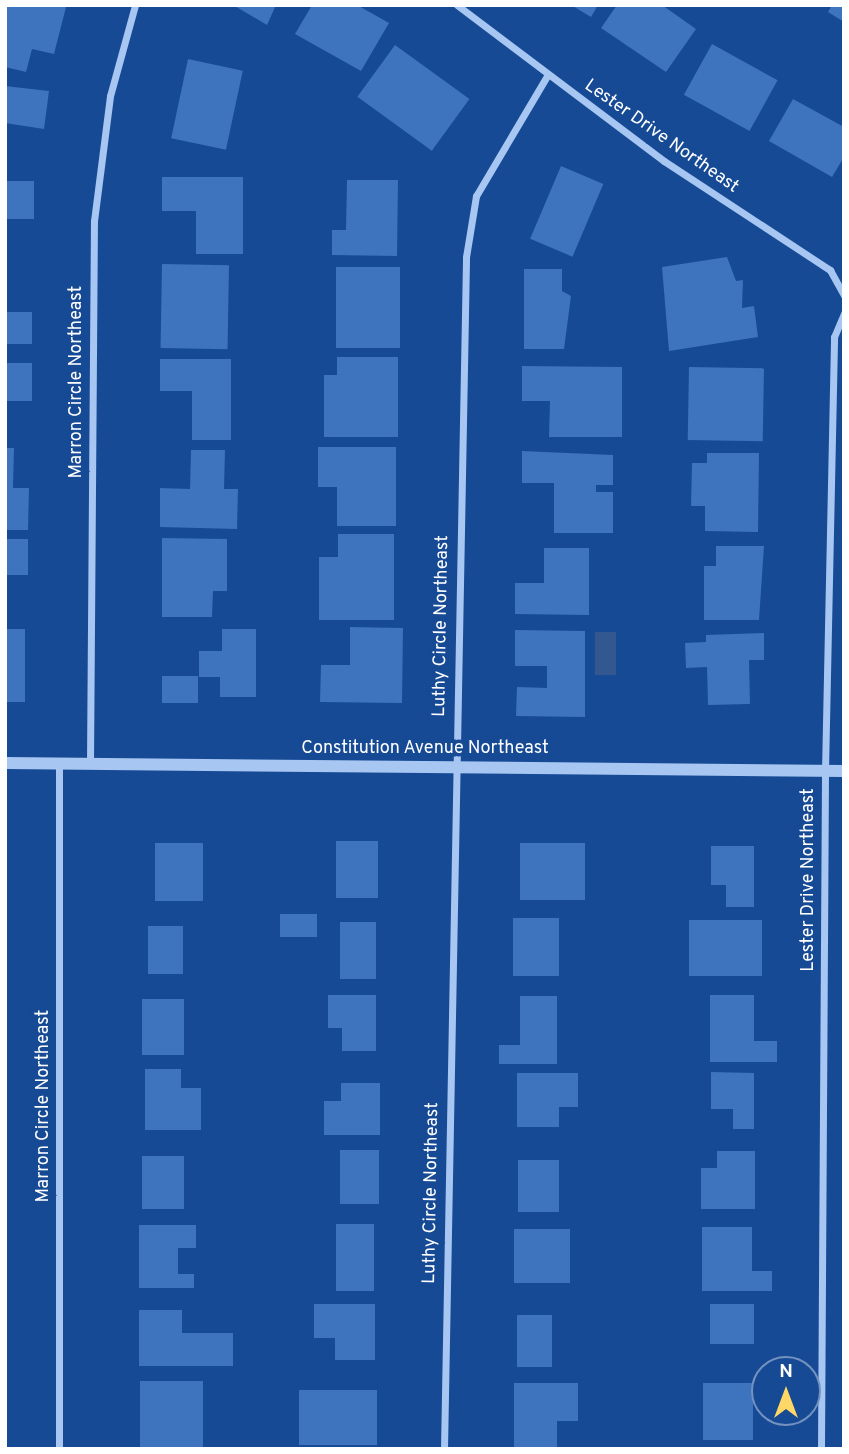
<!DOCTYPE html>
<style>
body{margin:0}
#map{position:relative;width:849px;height:1454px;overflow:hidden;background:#164a95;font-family:Overpass,sans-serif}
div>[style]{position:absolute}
.water>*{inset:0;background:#32588f;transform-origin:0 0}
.building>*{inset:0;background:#3e73bd;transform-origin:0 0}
.minor>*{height:7px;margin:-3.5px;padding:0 3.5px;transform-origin:3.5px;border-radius:3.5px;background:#a7c6f1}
.tertiary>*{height:12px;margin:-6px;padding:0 6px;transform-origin:6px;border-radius:6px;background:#a7c6f1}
span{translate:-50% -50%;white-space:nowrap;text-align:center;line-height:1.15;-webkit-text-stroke:7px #164a95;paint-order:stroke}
.street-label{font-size:18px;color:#fff}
.frame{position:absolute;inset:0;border:7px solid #fff;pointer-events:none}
.north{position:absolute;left:751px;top:1356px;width:70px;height:70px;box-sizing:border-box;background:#164a95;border:2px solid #7392bf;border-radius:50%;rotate:0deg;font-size:19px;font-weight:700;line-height:28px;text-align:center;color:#fff}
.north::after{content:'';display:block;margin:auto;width:24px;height:32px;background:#ffd767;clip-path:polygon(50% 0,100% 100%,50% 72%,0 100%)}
</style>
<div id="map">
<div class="water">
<div style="left:595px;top:632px;width:21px;height:43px"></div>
</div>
<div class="building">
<div style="clip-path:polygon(5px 5px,66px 7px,54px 54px,32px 49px,26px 72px,5px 67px)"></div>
<div style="clip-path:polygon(233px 5px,276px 5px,267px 25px)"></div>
<div style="clip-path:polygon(312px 5px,357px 5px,389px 23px,361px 71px,295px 34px)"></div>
<div style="clip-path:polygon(571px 5px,598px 5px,591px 17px)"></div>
<div style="clip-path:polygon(617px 5px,662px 5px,696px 29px,666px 72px,601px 28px)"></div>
<div style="clip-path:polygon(832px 5px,844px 5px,844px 22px,828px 12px)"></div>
<div style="left:712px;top:44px;width:75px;height:58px;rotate:29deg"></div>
<div style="left:395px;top:45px;width:92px;height:64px;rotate:36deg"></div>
<div style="left:188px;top:59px;width:56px;height:81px;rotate:12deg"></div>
<div style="clip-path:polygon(5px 86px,49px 91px,44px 129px,5px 123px)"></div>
<div style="clip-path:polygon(793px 99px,844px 127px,844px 157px,832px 177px,769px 141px)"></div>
<div style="left:561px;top:166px;width:46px;height:79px;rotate:23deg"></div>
<div style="clip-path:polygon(162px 177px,243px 177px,243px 254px,196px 254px,196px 211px,162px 211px)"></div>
<div style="clip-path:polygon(347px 180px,398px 180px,397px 256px,332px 255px,332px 230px,346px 230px)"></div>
<div style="left:5px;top:181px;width:29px;height:38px"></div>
<div style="clip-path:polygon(727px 257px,736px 281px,743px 280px,742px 308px,754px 306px,758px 337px,669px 351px,662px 267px)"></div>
<div style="left:162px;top:264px;width:67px;height:84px;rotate:1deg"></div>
<div style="left:336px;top:267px;width:64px;height:81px"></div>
<div style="clip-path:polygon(524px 269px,562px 269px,562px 291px,571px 296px,564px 349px,524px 349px)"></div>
<div style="left:5px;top:312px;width:27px;height:32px"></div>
<div style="clip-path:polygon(337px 357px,398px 357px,398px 437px,324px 437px,324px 375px,337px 375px)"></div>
<div style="clip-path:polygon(160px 359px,231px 359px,231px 440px,192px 440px,192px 391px,160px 391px)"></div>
<div style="left:5px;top:363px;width:27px;height:38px"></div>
<div style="clip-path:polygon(522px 366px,622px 367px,622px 437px,549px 437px,550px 401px,522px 401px)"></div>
<div style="left:689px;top:367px;width:75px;height:73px;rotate:1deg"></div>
<div style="clip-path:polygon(318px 447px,396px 447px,396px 526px,337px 526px,337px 487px,318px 487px)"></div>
<div style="clip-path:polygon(5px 448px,14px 448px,13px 488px,29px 488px,28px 530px,5px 530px)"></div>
<div style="clip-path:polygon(191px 450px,225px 450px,224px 489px,238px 489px,237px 529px,160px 527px,160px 488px,190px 489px)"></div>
<div style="clip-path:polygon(522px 451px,613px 455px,613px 485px,596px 485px,596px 492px,613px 492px,613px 533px,554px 533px,554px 483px,522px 483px)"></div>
<div style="clip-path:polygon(707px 453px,759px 453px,758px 532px,705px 531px,705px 506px,691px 506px,692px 463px,707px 463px)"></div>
<div style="clip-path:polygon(338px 534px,394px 534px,394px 620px,319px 620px,319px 557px,338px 557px)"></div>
<div style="clip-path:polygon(162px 538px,227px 539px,227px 591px,213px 591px,212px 617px,162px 617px)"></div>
<div style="left:5px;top:539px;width:23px;height:36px"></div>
<div style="clip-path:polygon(716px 546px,764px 546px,759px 620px,704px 620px,704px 566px,716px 566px)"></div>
<div style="clip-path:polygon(544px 548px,589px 548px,589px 615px,515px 614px,515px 583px,544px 583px)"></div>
<div style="clip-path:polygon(350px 627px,403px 628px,402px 703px,320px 702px,321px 665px,350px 665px)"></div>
<div style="left:5px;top:629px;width:20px;height:73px"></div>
<div style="clip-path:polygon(222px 629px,256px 629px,256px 697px,220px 697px,220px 677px,199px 677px,199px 651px,222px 651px)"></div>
<div style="clip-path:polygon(515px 630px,585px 631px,585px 717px,516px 716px,517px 687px,547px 688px,547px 666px,515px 666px)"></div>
<div style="clip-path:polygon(764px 633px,764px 660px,749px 660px,750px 704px,708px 705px,707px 667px,686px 668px,685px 643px,706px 642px,706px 635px)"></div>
<div style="left:162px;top:676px;width:36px;height:27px"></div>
<div style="left:336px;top:841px;width:42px;height:57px"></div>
<div style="left:155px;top:843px;width:48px;height:58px"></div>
<div style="left:520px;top:843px;width:65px;height:57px"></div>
<div style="clip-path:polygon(711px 846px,754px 846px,754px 907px,726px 907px,726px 885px,711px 885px)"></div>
<div style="left:280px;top:914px;width:37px;height:23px"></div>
<div style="left:513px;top:918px;width:46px;height:58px"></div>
<div style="left:689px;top:920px;width:73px;height:56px"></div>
<div style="left:340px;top:922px;width:36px;height:57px"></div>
<div style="left:148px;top:926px;width:35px;height:48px"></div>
<div style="clip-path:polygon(328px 995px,376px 995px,376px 1051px,342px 1051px,342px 1028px,328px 1028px)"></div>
<div style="clip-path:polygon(710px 995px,754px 995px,754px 1041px,777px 1041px,777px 1062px,710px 1062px)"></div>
<div style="clip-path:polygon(520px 996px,557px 996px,557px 1064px,499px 1064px,499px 1045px,520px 1045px)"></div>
<div style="left:142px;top:999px;width:42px;height:56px"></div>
<div style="clip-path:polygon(145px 1069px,181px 1069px,181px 1088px,201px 1088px,201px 1130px,145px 1130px)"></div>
<div style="clip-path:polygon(711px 1072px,754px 1073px,754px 1129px,733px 1129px,733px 1109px,711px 1109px)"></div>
<div style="clip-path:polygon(517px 1073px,578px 1073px,578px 1107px,559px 1107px,559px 1127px,517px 1127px)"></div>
<div style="clip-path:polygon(341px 1083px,380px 1083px,380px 1135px,324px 1135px,324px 1101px,341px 1101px)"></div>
<div style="left:340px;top:1150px;width:39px;height:54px"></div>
<div style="clip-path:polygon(717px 1151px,755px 1151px,755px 1209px,701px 1209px,701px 1168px,717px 1168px)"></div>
<div style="left:142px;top:1156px;width:42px;height:53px"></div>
<div style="left:518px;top:1160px;width:41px;height:52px"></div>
<div style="left:336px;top:1224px;width:38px;height:67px"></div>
<div style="clip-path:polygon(139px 1225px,196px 1225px,196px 1248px,178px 1248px,178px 1274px,194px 1274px,194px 1288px,139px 1288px)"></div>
<div style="clip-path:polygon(702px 1227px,752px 1227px,752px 1271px,772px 1271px,772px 1291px,702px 1291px)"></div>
<div style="left:514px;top:1229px;width:56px;height:54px"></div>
<div style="clip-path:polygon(314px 1304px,375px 1304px,375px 1360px,335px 1360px,335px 1338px,314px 1338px)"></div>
<div style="left:710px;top:1304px;width:44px;height:40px"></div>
<div style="clip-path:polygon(139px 1310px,182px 1310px,182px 1333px,233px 1333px,233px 1366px,139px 1366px)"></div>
<div style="left:517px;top:1315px;width:35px;height:52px"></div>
<div style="left:140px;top:1381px;width:63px;height:68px"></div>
<div style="clip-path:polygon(514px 1383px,578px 1383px,578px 1421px,557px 1421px,557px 1449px,514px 1449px)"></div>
<div style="left:703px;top:1383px;width:50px;height:57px"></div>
<div style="left:299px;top:1390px;width:78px;height:55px"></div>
</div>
<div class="minor">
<div style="left:457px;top:5px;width:259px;rotate:37deg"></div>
<div style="left:664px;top:161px;width:199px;rotate:33.3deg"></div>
<div style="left:830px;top:270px;width:29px;rotate:61deg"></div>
<div style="left:59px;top:764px;width:685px;rotate:90deg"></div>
<div style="left:90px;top:764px;width:543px;rotate:-89.58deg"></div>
<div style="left:94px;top:221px;width:126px;rotate:-82.7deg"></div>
<div style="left:110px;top:96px;width:94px;rotate:-74.6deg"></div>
<div style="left:444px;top:1449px;width:1192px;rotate:-88.94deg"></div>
<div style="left:466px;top:257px;width:62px;rotate:-80.7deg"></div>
<div style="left:476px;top:196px;width:139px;rotate:-59.4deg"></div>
<div style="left:821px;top:1449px;width:678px;rotate:-89.66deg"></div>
<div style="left:825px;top:771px;width:434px;rotate:-88.8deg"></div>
<div style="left:834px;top:337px;width:26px;rotate:-67deg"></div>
</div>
<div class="tertiary">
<div style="left:5px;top:763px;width:839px;rotate:0.55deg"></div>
</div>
<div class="street-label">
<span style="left:661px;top:137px;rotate:35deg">Lester Drive Northeast</span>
<span style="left:77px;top:382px;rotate:-90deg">Marron Circle Northeast</span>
<span style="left:442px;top:626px;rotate:-89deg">Luthy Circle Northeast</span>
<span style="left:425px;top:749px">Constitution Avenue Northeast</span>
<span style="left:809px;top:880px;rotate:-90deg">Lester Drive Northeast</span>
<span style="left:44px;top:1106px;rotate:-90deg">Marron Circle Northeast</span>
<span style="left:432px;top:1193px;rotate:-89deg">Luthy Circle Northeast</span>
</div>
<div class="frame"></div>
<div class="north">N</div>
</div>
